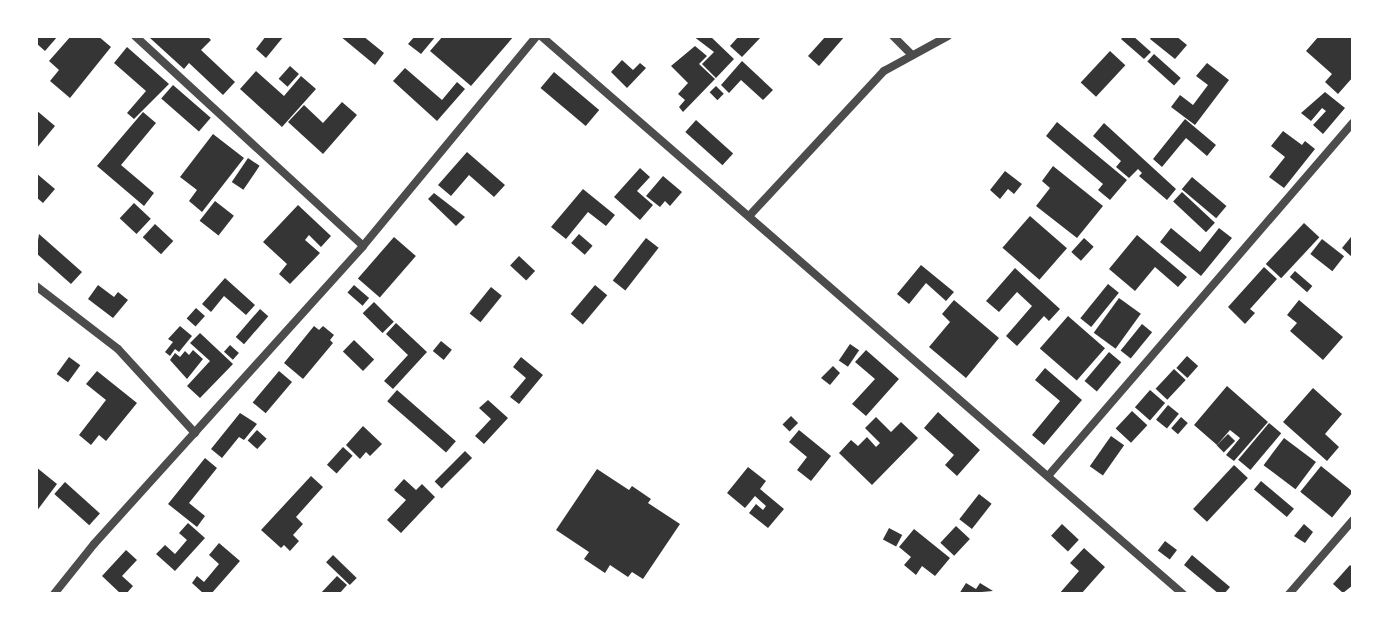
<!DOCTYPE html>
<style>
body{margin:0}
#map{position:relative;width:1389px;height:630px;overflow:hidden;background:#fff;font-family:Bitter,serif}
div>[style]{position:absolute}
.building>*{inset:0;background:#353535;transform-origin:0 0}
.minor>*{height:8px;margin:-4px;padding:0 4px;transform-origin:4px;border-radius:4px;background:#4c4c4c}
span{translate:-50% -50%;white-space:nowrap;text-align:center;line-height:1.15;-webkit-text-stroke:6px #fff;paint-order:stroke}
.frame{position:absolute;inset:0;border:38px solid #fff;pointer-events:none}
</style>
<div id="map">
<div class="building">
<div style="clip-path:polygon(36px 36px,58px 36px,45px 51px,36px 43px)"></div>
<div style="clip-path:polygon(71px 36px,98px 36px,111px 47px,70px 98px,50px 81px,59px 70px,49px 61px)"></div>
<div style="clip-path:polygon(152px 36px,207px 36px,211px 40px,201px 50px,235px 82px,223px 95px,189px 63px,184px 69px,150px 38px)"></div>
<div style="clip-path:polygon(266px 36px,284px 36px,266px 58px,256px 49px)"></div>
<div style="clip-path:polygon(340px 36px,363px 36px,384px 53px,375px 65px)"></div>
<div style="clip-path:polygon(415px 36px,436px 36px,421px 54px,408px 44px)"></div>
<div style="clip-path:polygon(443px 36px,514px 36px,471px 86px,430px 51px)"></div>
<div style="clip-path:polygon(693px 36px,710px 36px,734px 59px,716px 78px,702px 64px,714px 52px)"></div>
<div style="clip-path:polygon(739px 36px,762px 36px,742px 57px,730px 46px)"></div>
<div style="clip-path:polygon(826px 36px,845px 36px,819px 66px,808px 56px)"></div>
<div style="clip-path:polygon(1124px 36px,1133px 36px,1151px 52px,1144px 59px,1121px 39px)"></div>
<div style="clip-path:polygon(1152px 36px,1176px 36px,1187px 45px,1175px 59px,1150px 39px)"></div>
<div style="clip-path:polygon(1319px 36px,1353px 36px,1353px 77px,1338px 94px,1325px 82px,1332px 74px,1306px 51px)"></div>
<div style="clip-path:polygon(695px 46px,707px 56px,699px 64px,715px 79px,683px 112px,679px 107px,685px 100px,678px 94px,688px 83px,671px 66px)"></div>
<div style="clip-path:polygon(127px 47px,169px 84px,134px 119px,127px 113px,146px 91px,114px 63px)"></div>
<div style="left:1110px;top:51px;width:21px;height:43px;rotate:43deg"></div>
<div style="left:1154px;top:54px;width:36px;height:10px;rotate:42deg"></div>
<div style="clip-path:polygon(622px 60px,633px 70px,640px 63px,646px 68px,627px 88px,611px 72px)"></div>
<div style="clip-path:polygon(742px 61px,773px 90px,763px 100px,741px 80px,729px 93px,721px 85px)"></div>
<div style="clip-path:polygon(1207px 63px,1229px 80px,1195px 125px,1171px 107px,1180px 95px,1193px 105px,1208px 85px,1196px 76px)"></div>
<div style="left:290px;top:66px;width:12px;height:17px;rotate:42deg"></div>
<div style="clip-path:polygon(405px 68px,442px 100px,457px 82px,465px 89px,437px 121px,393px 81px)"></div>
<div style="clip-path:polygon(256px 71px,284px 96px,301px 76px,316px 89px,282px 127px,240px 89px)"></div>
<div style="left:554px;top:72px;width:59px;height:21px;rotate:40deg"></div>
<div style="left:173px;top:85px;width:50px;height:18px;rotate:41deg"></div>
<div style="left:716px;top:86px;width:11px;height:9px;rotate:45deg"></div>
<div style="clip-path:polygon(1325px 92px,1345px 108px,1323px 134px,1313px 125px,1326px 111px,1322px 108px,1311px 121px,1301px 113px)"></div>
<div style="clip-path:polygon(342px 102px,357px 115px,323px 154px,288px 122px,304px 105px,323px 123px)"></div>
<div style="clip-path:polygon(36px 110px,55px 126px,36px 149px)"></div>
<div style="clip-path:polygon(143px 112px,156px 123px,121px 165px,154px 193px,144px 206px,97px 166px)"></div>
<div style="clip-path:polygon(1185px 119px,1216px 145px,1207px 156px,1186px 138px,1162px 167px,1153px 159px)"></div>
<div style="left:696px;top:120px;width:50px;height:16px;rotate:42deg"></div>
<div style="clip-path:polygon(1057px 122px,1127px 180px,1110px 200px,1098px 190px,1103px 184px,1046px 136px)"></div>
<div style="clip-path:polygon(1104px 123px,1176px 189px,1167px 200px,1139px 176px,1142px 173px,1138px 169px,1129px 178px,1116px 167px,1121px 161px,1093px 136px)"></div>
<div style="clip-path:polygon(1283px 131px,1302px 145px,1305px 141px,1315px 149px,1284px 188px,1269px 177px,1285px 157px,1271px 146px)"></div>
<div style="clip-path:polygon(213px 134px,244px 158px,202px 212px,189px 201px,197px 190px,180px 177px)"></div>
<div style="clip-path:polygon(467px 152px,505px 185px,494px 197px,469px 175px,451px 196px,438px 185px)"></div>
<div style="left:248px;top:158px;width:14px;height:29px;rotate:34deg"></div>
<div style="clip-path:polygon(1053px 166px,1103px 206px,1077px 238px,1036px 206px,1050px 188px,1042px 181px)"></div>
<div style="clip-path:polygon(640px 168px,650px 177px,637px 191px,653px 205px,640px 220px,614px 197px)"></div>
<div style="clip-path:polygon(1005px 171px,1022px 184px,1014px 194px,1008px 189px,1000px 199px,990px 190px)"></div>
<div style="clip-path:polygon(36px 173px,55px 189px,43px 203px,36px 197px)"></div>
<div style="clip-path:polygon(663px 176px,682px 192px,670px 206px,665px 201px,660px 207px,646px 196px)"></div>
<div style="left:1192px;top:177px;width:45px;height:16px;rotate:40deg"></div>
<div style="clip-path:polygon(583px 189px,615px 215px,606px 226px,588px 212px,566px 239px,551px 227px)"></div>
<div style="left:1182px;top:192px;width:45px;height:13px;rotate:43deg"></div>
<div style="clip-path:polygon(434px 193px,465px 217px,456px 226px,428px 199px)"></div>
<div style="left:215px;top:201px;width:24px;height:25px;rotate:38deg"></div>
<div style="left:134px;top:203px;width:23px;height:21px;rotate:43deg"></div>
<div style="clip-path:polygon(298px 205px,331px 236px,321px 247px,309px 235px,305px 240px,320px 253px,290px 284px,279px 274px,287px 264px,263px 242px)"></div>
<div style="left:1030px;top:216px;width:49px;height:42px;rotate:41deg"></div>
<div style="left:1304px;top:223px;width:21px;height:56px;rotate:43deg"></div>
<div style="left:155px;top:224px;width:25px;height:18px;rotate:43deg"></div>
<div style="clip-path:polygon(1171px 228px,1200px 252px,1219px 228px,1232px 238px,1201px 276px,1160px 242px)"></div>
<div style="clip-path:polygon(39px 234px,82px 272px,71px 284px,36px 253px)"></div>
<div style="left:579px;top:234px;width:18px;height:12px;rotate:41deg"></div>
<div style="clip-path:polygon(1137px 235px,1187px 277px,1178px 287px,1155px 267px,1135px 291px,1109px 269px)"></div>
<div style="left:394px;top:237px;width:29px;height:55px;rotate:41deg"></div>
<div style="clip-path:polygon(1351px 237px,1353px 239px,1353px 258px,1342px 248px)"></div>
<div style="left:646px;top:238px;width:16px;height:54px;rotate:38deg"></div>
<div style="left:1084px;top:238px;width:13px;height:19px;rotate:42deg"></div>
<div style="left:1322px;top:239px;width:28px;height:19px;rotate:38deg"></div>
<div style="left:519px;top:256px;width:22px;height:13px;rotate:43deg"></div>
<div style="clip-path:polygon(921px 265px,954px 292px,946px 301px,926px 283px,909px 304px,897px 294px)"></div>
<div style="clip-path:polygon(1264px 267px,1277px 279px,1250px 309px,1255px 313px,1245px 324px,1228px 307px)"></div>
<div style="clip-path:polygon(1015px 268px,1060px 309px,1049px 321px,1044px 316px,1017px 346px,1006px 336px,1032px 306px,1017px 292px,999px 312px,986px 301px)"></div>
<div style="left:1295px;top:271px;width:23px;height:8px;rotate:41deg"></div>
<div style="clip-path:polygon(225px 278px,255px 305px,246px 315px,224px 296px,211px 312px,202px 304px)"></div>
<div style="left:1108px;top:284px;width:14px;height:44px;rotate:39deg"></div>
<div style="clip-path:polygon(98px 285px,114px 297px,118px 292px,128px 300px,113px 318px,88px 299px)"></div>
<div style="left:354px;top:285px;width:20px;height:10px;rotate:41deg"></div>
<div style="left:595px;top:285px;width:16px;height:38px;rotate:40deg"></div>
<div style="left:491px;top:287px;width:14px;height:34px;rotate:39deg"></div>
<div style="left:1119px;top:298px;width:27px;height:43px;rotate:36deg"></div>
<div style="clip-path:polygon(954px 300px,999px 338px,966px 378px,929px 347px,950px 322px,942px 314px)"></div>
<div style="clip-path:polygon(1299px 300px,1343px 337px,1323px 360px,1290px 331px,1297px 323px,1287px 315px)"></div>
<div style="left:374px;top:302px;width:28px;height:16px;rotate:45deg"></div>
<div style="left:196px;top:308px;width:12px;height:14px;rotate:42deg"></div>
<div style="left:260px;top:309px;width:11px;height:37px;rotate:41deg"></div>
<div style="left:1068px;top:316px;width:49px;height:43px;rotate:41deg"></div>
<div style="clip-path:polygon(396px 323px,427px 352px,393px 389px,384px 381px,408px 355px,386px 334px)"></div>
<div style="left:1142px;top:324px;width:13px;height:34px;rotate:39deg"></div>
<div style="clip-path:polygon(180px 326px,192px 336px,179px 352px,175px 349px,170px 356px,165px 352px,173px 342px,168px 339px)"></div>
<div style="clip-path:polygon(314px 326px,319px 330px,323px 326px,334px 335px,330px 340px,333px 343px,303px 379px,284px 363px)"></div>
<div style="clip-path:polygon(200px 333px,233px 364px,200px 398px,187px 386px,210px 361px,190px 343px)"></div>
<div style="left:354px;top:340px;width:28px;height:16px;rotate:44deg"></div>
<div style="left:441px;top:341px;width:14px;height:13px;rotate:39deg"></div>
<div style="left:850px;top:344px;width:11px;height:20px;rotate:34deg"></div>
<div style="left:230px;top:345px;width:12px;height:9px;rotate:42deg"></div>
<div style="clip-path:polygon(193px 350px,203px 359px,187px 379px,170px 360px,175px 353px,180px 357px,185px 351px,189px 355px)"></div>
<div style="clip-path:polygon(866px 350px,899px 379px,866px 416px,852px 404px,875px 379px,855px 362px)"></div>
<div style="left:1109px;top:352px;width:16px;height:38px;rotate:40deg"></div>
<div style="left:1187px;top:356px;width:15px;height:16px;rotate:42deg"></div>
<div style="left:69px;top:357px;width:14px;height:21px;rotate:36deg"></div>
<div style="clip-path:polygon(521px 357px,543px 375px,519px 404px,510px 397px,526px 378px,513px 367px)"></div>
<div style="clip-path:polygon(833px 366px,840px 373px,830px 385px,821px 378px)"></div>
<div style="clip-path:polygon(1045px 368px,1082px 400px,1044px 445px,1032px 435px,1060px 401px,1035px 380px)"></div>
<div style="left:1174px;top:369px;width:16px;height:27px;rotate:43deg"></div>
<div style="clip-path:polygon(97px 371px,137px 403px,106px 441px,99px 435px,91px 445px,79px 435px,106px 400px,86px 384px)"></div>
<div style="left:279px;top:371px;width:17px;height:41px;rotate:40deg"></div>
<div style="clip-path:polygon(1227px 386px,1268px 422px,1234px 461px,1226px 455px,1240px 438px,1230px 430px,1217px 445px,1194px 425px)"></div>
<div style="clip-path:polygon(1313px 388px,1342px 414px,1325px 434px,1339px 447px,1327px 461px,1283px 422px)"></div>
<div style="left:397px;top:390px;width:78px;height:15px;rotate:41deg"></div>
<div style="left:1150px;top:390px;width:20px;height:23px;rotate:41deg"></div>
<div style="clip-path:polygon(488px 400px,508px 418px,484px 444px,475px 436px,491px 419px,479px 408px)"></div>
<div style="left:1168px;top:405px;width:14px;height:19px;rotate:39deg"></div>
<div style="left:1132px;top:411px;width:21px;height:24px;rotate:43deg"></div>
<div style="clip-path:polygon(938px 412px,980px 450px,957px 476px,945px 465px,954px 455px,924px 428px)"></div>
<div style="clip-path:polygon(240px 413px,257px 424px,244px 440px,239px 437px,222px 458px,211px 449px)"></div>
<div style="left:791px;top:416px;width:10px;height:12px;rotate:45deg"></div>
<div style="clip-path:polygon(876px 417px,891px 432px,901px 422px,918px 438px,872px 485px,839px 453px,851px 440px,858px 446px,867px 437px,876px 447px,880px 443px,865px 428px)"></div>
<div style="left:1181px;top:417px;width:9px;height:15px;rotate:41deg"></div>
<div style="left:1269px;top:423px;width:16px;height:48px;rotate:40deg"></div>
<div style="clip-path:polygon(363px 426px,382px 444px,370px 456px,366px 452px,360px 459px,346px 445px)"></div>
<div style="left:257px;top:430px;width:13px;height:14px;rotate:42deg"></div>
<div style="clip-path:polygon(799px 430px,831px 456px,811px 481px,797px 470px,807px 457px,789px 442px)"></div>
<div style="left:1228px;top:434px;width:10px;height:16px;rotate:45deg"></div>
<div style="left:1111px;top:436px;width:16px;height:37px;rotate:35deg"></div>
<div style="left:1284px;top:438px;width:40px;height:34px;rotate:37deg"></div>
<div style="left:343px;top:447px;width:13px;height:24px;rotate:42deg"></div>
<div style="left:465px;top:451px;width:10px;height:43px;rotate:45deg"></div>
<div style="clip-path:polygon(205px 458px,217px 468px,189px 503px,205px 516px,197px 527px,168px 504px)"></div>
<div style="left:1234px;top:465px;width:19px;height:60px;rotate:43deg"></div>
<div style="left:1321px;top:466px;width:41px;height:33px;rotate:39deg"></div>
<div style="clip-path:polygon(36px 467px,57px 484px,36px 512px)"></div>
<div style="clip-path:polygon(748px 467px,766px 481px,760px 489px,784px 509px,768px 528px,749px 513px,756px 504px,763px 510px,766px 506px,755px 496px,745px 508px,727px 493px)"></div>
<div style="clip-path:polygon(597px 469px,629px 490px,632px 486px,651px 499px,648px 503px,680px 524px,643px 579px,632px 572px,628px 577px,610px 565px,605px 573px,584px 559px,589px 552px,556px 530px)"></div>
<div style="clip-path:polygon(311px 476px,323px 487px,296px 517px,303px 524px,293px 535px,299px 541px,290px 551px,284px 545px,281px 548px,261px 530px)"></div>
<div style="clip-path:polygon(404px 479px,416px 490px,422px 484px,435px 497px,401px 533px,387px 520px,406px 500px,394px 490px)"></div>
<div style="left:1261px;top:481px;width:43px;height:11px;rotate:40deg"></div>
<div style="left:65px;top:482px;width:47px;height:16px;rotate:42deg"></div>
<div style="left:979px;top:494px;width:16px;height:32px;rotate:38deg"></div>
<div style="clip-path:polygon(188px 523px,205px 538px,175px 571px,156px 554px,165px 545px,175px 554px,187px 540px,179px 533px)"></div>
<div style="left:1062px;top:524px;width:23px;height:16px;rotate:43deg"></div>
<div style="clip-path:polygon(1304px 524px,1313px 532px,1305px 543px,1294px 536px)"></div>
<div style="left:956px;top:526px;width:19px;height:23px;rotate:43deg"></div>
<div style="left:889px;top:528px;width:15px;height:13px;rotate:28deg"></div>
<div style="clip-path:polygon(914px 529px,950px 558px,935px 576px,922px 566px,916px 575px,904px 565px,911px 557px,899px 547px)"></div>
<div style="left:1165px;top:541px;width:15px;height:12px;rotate:37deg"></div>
<div style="clip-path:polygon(219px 543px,240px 561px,211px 594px,204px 594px,192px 583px,197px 576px,204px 582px,219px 564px,209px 555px)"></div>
<div style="clip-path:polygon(1084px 548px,1105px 567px,1081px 594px,1059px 594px,1079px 571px,1070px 563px)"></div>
<div style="clip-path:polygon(126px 550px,137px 560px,122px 576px,133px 586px,126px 594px,121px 594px,102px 576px)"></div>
<div style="left:333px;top:555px;width:33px;height:10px;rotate:44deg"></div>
<div style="clip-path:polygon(1192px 555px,1230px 587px,1224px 594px,1219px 594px,1184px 565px)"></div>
<div style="clip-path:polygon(1350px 565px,1353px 568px,1353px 585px,1343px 593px,1333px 584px)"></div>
<div style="clip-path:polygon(337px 576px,347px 585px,339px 594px,320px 594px)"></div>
<div style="clip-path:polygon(966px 583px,976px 589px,980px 583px,993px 591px,959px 594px)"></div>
</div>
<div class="minor">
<div style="left:135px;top:36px;width:310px;rotate:42.6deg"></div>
<div style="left:541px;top:36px;width:851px;rotate:41deg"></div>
<div style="left:893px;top:36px;width:27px;rotate:45deg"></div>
<div style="left:750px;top:215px;width:197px;rotate:-47.1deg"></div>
<div style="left:884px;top:71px;width:73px;rotate:-28.7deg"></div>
<div style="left:36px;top:286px;width:103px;rotate:37.5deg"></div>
<div style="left:118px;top:349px;width:114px;rotate:47.5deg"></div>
<div style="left:1048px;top:476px;width:467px;rotate:-49.2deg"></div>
<div style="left:54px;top:594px;width:64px;rotate:-51.3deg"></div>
<div style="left:94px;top:544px;width:401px;rotate:-47.9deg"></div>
<div style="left:363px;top:246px;width:273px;rotate:-50.4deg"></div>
<div style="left:1289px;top:594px;width:98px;rotate:-49.1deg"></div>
</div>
<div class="frame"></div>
</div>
